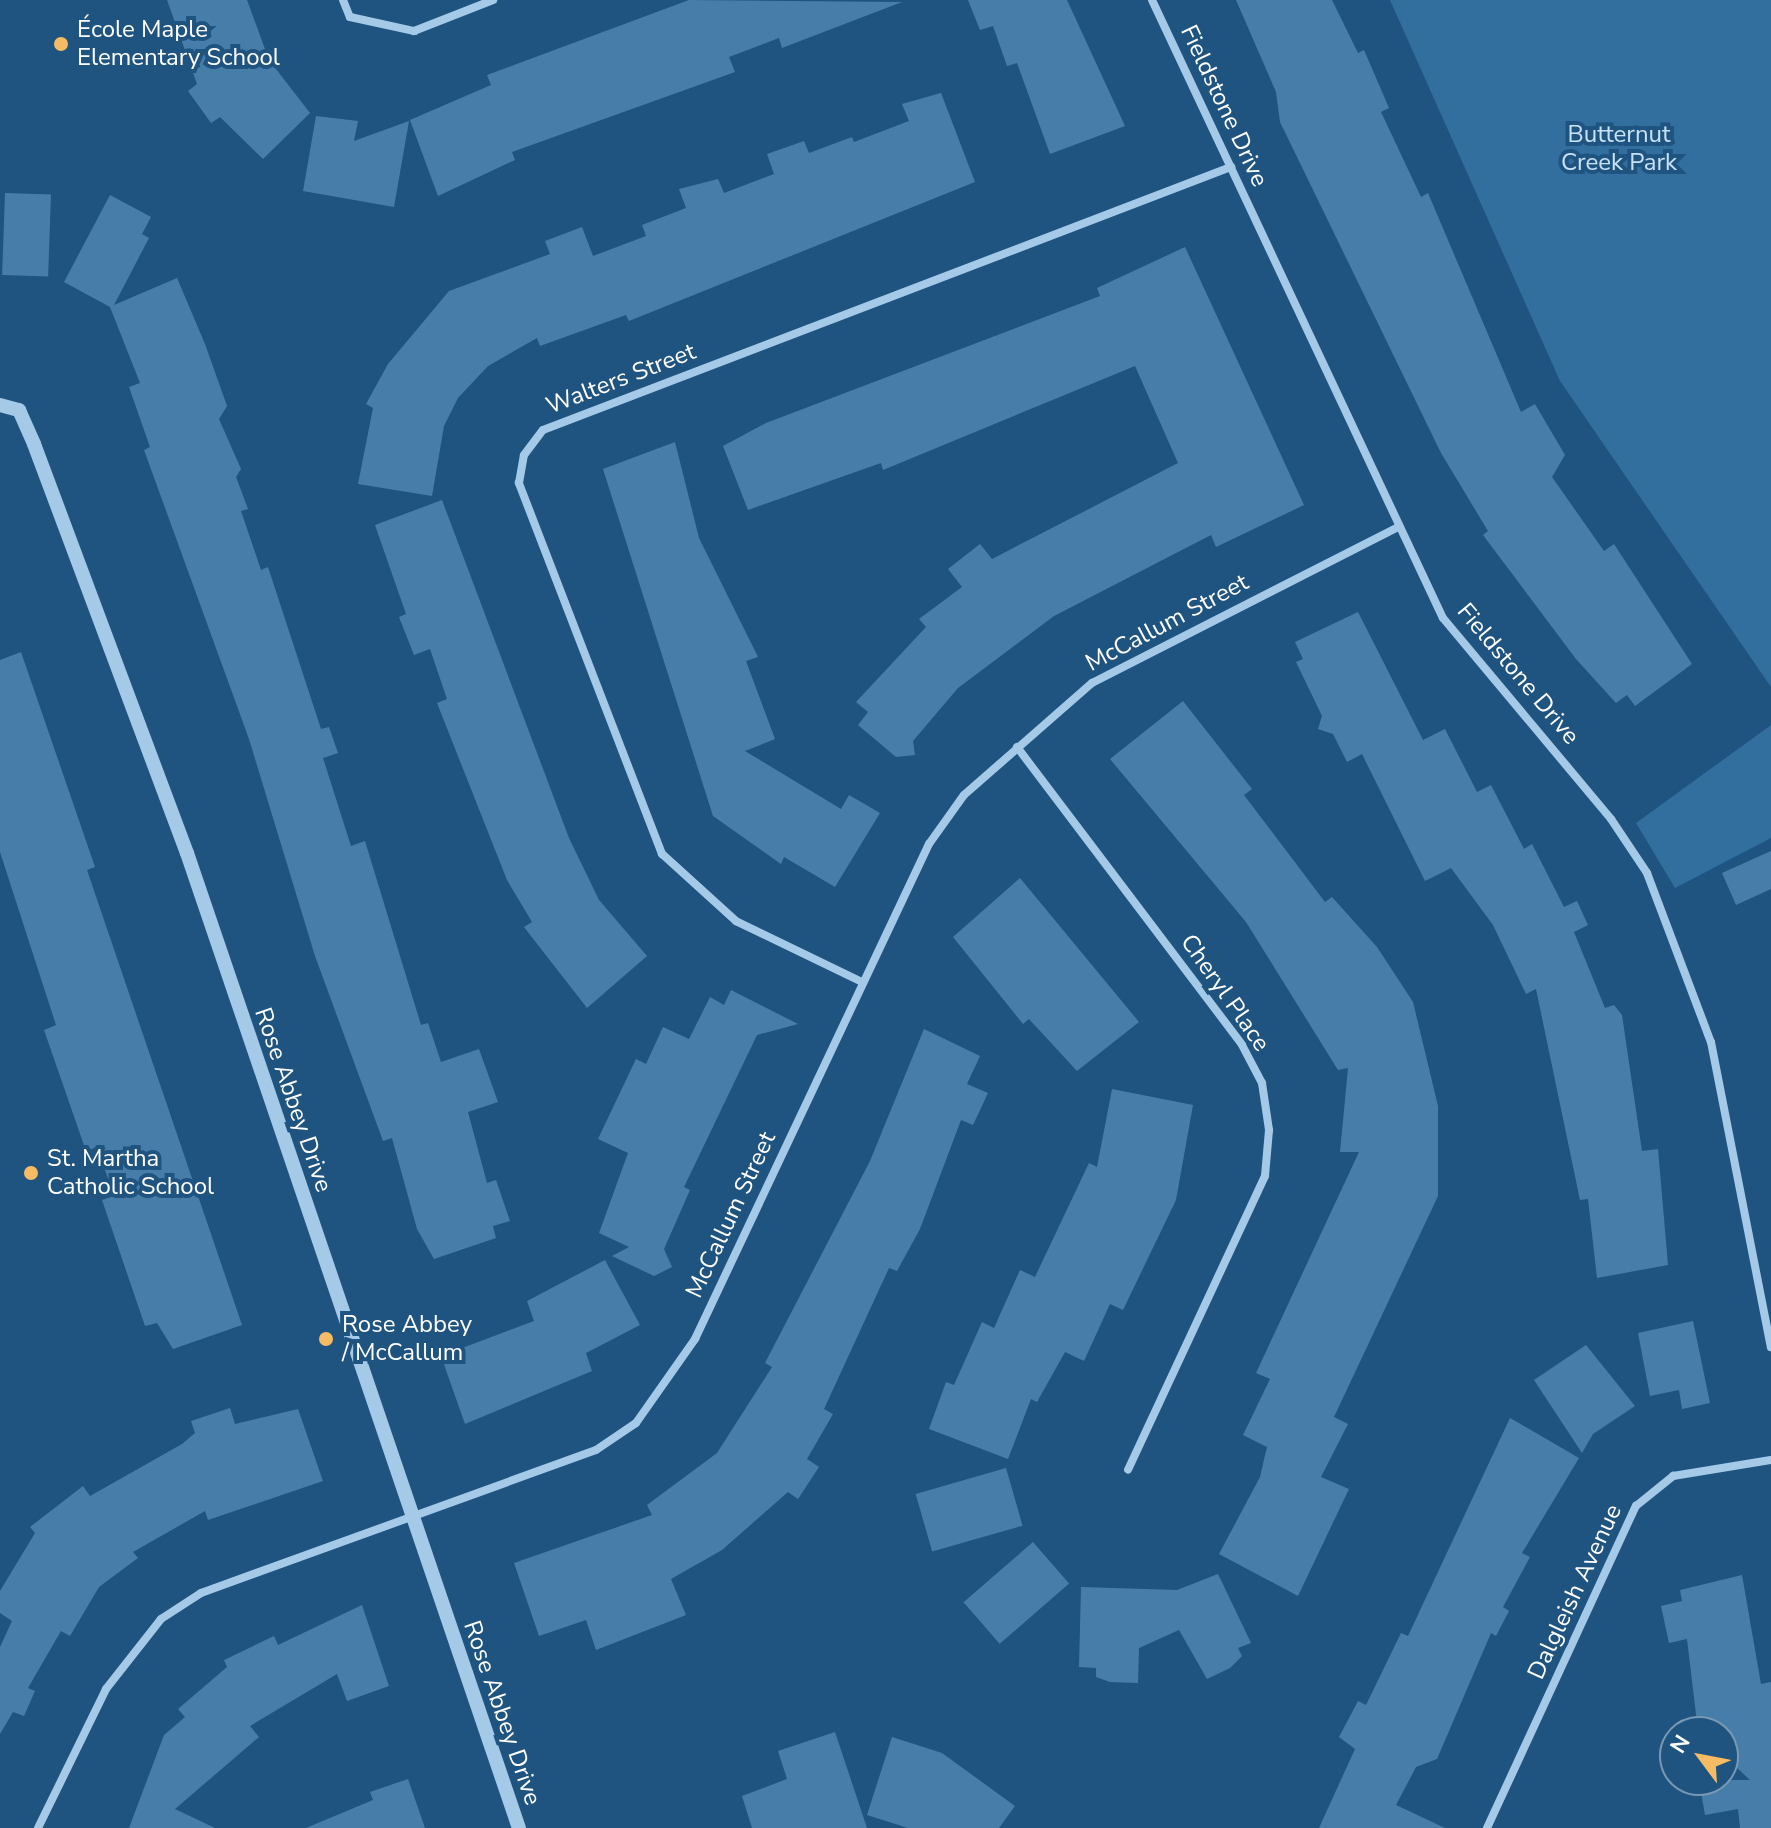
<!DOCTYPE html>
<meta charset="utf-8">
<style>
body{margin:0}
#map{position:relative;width:1771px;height:1828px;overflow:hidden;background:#1f5480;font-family:"Nunito Sans",sans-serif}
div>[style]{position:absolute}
.green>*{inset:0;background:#326e9e}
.building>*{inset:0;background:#477ea9;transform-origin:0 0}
.minor>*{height:8px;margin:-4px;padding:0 4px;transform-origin:4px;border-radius:4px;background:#a4cae8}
.tertiary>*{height:14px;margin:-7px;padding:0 7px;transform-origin:7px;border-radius:7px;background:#a4cae8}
.dots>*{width:22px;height:22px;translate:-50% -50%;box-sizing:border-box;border:4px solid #1f5480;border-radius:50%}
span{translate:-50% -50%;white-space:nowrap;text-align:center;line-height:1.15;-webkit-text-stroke:8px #1f5480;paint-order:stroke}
.poi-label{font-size:24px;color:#fff}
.left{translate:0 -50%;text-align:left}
.street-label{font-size:24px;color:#fff}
.park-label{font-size:24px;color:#c7e2f6}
.north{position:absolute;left:1659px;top:1716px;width:80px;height:80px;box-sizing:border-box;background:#1f5480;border:2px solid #7998b3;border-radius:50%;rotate:302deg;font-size:22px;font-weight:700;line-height:32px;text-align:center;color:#fff}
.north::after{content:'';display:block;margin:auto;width:28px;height:36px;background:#f6bb63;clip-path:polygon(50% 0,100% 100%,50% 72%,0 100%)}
</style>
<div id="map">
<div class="green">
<div style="clip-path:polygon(1390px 0,1771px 0,1771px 687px,1560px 381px)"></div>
<div style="clip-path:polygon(1771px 725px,1771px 838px,1675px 888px,1636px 823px)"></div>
</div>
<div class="building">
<div style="clip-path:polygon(167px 0,247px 0,269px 60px,310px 113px,263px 159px,220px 117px,211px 123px,188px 91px,197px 84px)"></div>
<div style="clip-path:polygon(689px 0,902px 2px,782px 48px,779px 38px,729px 57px,735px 72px,512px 152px,515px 160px,438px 196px,410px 120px,491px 85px,487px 75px)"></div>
<div style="clip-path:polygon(968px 0,1067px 0,1125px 126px,1050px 154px,1017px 63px,1007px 66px,993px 26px,980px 30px)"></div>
<div style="clip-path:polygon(1236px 0,1332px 0,1358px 53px,1364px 50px,1389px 108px,1381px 112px,1421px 197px,1428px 193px,1521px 412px,1535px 404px,1565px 455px,1552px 477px,1604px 551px,1614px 544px,1692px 664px,1635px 706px,1627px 695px,1616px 703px,1576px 659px,1483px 535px,1488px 531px,1441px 453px,1280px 122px,1276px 92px)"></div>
<div style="clip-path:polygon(941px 93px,975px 182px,629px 321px,626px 315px,540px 346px,537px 338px,488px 366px,458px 398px,444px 426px,432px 496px,358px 484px,373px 408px,366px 404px,388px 364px,449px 291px,550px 254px,545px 241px,582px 227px,593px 256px,646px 236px,642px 225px,686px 208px,679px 189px,718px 179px,724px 193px,774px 174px,767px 154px,804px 141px,809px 153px,852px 137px,854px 142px,909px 121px,902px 104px)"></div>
<div style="clip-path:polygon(316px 116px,358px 121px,354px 141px,409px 121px,394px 207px,303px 191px)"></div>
<div style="left:5px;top:193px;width:46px;height:82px;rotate:2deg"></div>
<div style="clip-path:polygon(110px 195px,151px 217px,142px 234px,149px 238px,114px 305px,177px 278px,205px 344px,227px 406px,219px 419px,241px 469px,236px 477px,248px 509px,241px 511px,261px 570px,268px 567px,321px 729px,329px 727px,338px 753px,323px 758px,351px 846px,365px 841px,421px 1025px,428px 1023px,441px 1062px,479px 1049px,498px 1102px,468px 1112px,487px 1183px,496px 1180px,510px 1221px,493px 1226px,496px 1238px,434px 1259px,417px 1229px,392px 1138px,383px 1141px,315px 956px,249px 739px,144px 450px,150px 447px,129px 387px,140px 383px,110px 307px,64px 282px)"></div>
<div style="clip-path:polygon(1185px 247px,1304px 505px,1216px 547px,1211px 535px,1054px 616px,958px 688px,913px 741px,915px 755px,896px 757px,858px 725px,868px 712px,856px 702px,926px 627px,919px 619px,962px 587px,948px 569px,980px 544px,992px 559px,1178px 463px,1135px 366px,883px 470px,881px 463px,748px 510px,723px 446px,766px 423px,1100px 296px,1097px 288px)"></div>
<div style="clip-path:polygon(675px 442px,699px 538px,758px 657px,746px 661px,775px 739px,745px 751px,841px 809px,849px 795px,880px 813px,835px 887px,784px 857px,781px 864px,713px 816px,603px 469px)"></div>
<div style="clip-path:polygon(442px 500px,569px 838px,599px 900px,647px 956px,587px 1008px,524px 927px,532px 922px,507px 880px,437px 703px,447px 699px,430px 649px,414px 655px,399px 617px,406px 614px,375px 525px)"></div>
<div style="clip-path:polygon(1358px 612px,1423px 740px,1445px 729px,1477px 792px,1491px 785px,1524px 849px,1532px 844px,1564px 907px,1577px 901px,1588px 925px,1574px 932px,1605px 1008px,1614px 1005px,1622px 1015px,1642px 1151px,1658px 1149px,1668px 1265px,1597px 1278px,1588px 1199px,1580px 1200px,1536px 989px,1526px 994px,1493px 925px,1451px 868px,1425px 881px,1362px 754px,1347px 762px,1333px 734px,1318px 729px,1322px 716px,1296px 662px,1303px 659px,1295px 642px)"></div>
<div style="clip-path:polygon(21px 652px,95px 867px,87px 870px,242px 1325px,173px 1349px,157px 1323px,145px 1326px,102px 1200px,114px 1196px,97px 1147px,86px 1151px,44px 1030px,56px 1025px,0 852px,0 660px)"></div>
<div style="clip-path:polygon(1183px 701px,1252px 789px,1244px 795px,1325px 902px,1332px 897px,1377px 947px,1413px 1002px,1438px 1106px,1438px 1196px,1334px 1417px,1348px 1424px,1321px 1477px,1349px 1489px,1298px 1596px,1219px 1554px,1260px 1477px,1267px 1447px,1243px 1435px,1270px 1379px,1256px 1373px,1359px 1152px,1340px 1152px,1348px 1068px,1338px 1070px,1246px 922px,1110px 759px)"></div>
<div style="clip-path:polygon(1771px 851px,1771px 889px,1736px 905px,1722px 873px)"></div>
<div style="clip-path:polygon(1020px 878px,1139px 1022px,1077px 1071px,1029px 1019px,1023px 1024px,953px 937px)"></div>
<div style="clip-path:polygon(731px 990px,798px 1024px,757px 1035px,684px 1187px,690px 1190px,664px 1249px,672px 1267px,654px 1276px,612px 1256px,629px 1247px,599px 1233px,628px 1153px,598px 1139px,636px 1059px,646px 1064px,663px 1027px,689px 1039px,710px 997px,724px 1005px)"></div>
<div style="clip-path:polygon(924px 1029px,980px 1056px,967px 1084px,988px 1093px,973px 1125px,961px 1120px,920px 1229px,897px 1271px,889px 1268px,824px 1409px,833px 1414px,807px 1459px,819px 1467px,798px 1499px,788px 1492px,722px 1550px,671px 1579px,686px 1615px,596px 1650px,586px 1620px,539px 1636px,514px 1563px,652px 1515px,647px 1505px,717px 1453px,772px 1367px,765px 1363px,870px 1161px)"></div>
<div style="clip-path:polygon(1112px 1089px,1193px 1105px,1176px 1200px,1123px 1310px,1110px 1304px,1084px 1361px,1065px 1352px,1037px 1402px,1031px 1399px,1008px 1459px,929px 1429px,946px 1382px,954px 1385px,982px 1322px,994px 1328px,1020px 1270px,1035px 1277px,1089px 1163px,1097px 1167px)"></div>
<div style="clip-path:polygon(605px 1260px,640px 1325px,586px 1353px,592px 1371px,465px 1424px,441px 1356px,534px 1321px,527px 1301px)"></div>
<div style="clip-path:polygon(1693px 1321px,1710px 1403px,1682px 1409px,1679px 1390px,1650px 1396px,1638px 1333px)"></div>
<div style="clip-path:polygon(1586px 1345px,1635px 1406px,1593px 1434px,1582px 1453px,1534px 1380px)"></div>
<div style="clip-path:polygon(230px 1408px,235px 1424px,298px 1409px,323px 1481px,208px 1520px,205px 1511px,133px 1552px,138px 1558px,99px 1587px,70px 1636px,61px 1631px,28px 1688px,35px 1691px,24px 1716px,13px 1712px,0 1734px,0 1647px,12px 1621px,0 1613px,0 1591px,35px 1533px,30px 1527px,83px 1486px,90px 1496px,182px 1444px,195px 1433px,191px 1421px)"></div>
<div style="clip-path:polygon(1510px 1418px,1579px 1458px,1522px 1553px,1530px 1557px,1503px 1607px,1509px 1611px,1496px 1636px,1491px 1633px,1437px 1759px,1416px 1767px,1396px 1805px,1445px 1828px,1319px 1828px,1355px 1749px,1339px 1737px,1358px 1701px,1366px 1705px,1401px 1633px,1408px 1636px)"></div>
<div style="left:1006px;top:1468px;width:60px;height:94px;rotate:74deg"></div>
<div style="left:1033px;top:1542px;width:55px;height:92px;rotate:49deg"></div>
<div style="clip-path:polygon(1218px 1574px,1251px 1643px,1238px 1648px,1242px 1656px,1230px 1668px,1207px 1679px,1179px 1630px,1139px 1648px,1138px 1683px,1110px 1682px,1096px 1677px,1096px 1668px,1079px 1667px,1081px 1587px,1177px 1590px)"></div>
<div style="clip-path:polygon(1742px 1575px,1761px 1684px,1771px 1682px,1771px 1828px,1740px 1828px,1738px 1809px,1705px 1815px,1699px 1780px,1750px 1780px,1723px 1755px,1723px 1732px,1698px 1731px,1687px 1639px,1669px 1643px,1661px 1606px,1682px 1601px,1680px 1590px)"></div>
<div style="clip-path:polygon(362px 1605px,389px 1686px,347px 1701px,337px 1674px,250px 1726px,259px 1737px,175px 1809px,215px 1828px,129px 1828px,164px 1735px,185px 1717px,178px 1709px,227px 1667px,224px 1660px,274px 1636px,278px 1645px)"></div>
<div style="clip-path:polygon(835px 1732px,867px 1828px,752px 1828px,742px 1796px,787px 1779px,778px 1751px)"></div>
<div style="clip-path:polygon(892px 1737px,942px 1753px,1015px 1806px,999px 1828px,908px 1828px,867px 1815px)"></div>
<div style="clip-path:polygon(408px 1779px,425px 1828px,306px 1828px,373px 1800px,370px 1792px)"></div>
</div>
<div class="minor">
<div style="left:343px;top:0;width:18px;rotate:68deg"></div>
<div style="left:350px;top:17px;width:66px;rotate:12.3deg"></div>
<div style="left:414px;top:31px;width:85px;rotate:-21.4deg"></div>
<div style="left:1152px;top:0;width:683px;rotate:64.79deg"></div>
<div style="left:1443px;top:618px;width:262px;rotate:50.1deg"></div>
<div style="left:1611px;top:819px;width:65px;rotate:56.3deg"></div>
<div style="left:1647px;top:873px;width:181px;rotate:69.3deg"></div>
<div style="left:1711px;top:1042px;width:311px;rotate:78.9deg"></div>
<div style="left:1017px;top:747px;width:373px;rotate:52.9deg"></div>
<div style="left:1242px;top:1045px;width:43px;rotate:62.2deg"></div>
<div style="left:1262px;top:1083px;width:48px;rotate:81.5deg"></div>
<div style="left:1269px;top:1130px;width:46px;rotate:95deg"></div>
<div style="left:1265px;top:1176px;width:324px;rotate:115deg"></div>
<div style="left:862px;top:982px;width:140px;rotate:-154.2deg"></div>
<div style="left:736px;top:921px;width:100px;rotate:-137.8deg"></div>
<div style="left:662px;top:854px;width:398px;rotate:-111.1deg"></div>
<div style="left:519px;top:483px;width:28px;rotate:-80deg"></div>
<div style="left:524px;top:455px;width:31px;rotate:-53deg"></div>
<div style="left:543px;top:430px;width:737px;rotate:-20.92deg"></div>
<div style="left:38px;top:1828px;width:155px;rotate:-63.9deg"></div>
<div style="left:106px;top:1689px;width:89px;rotate:-51.8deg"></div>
<div style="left:161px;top:1619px;width:48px;rotate:-33deg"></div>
<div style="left:201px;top:1593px;width:420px;rotate:-19.9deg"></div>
<div style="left:596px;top:1450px;width:48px;rotate:-34deg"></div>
<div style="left:636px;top:1423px;width:103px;rotate:-54.9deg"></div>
<div style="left:695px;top:1339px;width:548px;rotate:-64.7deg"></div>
<div style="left:929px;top:844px;width:60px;rotate:-54.5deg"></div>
<div style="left:964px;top:795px;width:170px;rotate:-41.2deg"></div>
<div style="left:1092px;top:683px;width:341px;rotate:-27deg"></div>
<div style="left:1487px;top:1828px;width:355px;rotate:-65.2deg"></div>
<div style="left:1636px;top:1506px;width:48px;rotate:-39deg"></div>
<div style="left:1673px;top:1476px;width:99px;rotate:-9.3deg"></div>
</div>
<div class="tertiary">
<div style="left:0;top:405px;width:20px;rotate:15deg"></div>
<div style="left:19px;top:410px;width:37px;rotate:66deg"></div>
<div style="left:34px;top:444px;width:437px;rotate:69.5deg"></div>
<div style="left:187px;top:853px;width:1030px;rotate:71.2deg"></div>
</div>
<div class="dots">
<div style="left:61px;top:44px;background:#f6bb63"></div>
<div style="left:31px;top:1173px;background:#f6bb63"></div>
<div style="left:326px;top:1339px;background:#f6bb63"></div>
</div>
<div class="poi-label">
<span class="left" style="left:77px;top:44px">École Maple<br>Elementary School</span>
<span class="left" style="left:47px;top:1173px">St. Martha<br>Catholic School</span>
<span class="left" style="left:342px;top:1339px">Rose Abbey<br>/ McCallum</span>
</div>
<div class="street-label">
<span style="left:1224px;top:106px;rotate:65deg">Fieldstone Drive</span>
<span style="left:621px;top:379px;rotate:-21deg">Walters Street</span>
<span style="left:1167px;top:623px;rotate:-28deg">McCallum Street</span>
<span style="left:1518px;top:674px;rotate:50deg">Fieldstone Drive</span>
<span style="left:1225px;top:993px;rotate:55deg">Cheryl Place</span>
<span style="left:293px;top:1100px;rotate:71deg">Rose Abbey Drive</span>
<span style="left:731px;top:1215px;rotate:-65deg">McCallum Street</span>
<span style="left:1575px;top:1592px;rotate:-65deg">Dalgleish Avenue</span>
<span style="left:502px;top:1713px;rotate:71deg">Rose Abbey Drive</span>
</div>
<div class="park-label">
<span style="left:1619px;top:149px">Butternut<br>Creek Park</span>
</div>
<div class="north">N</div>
</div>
